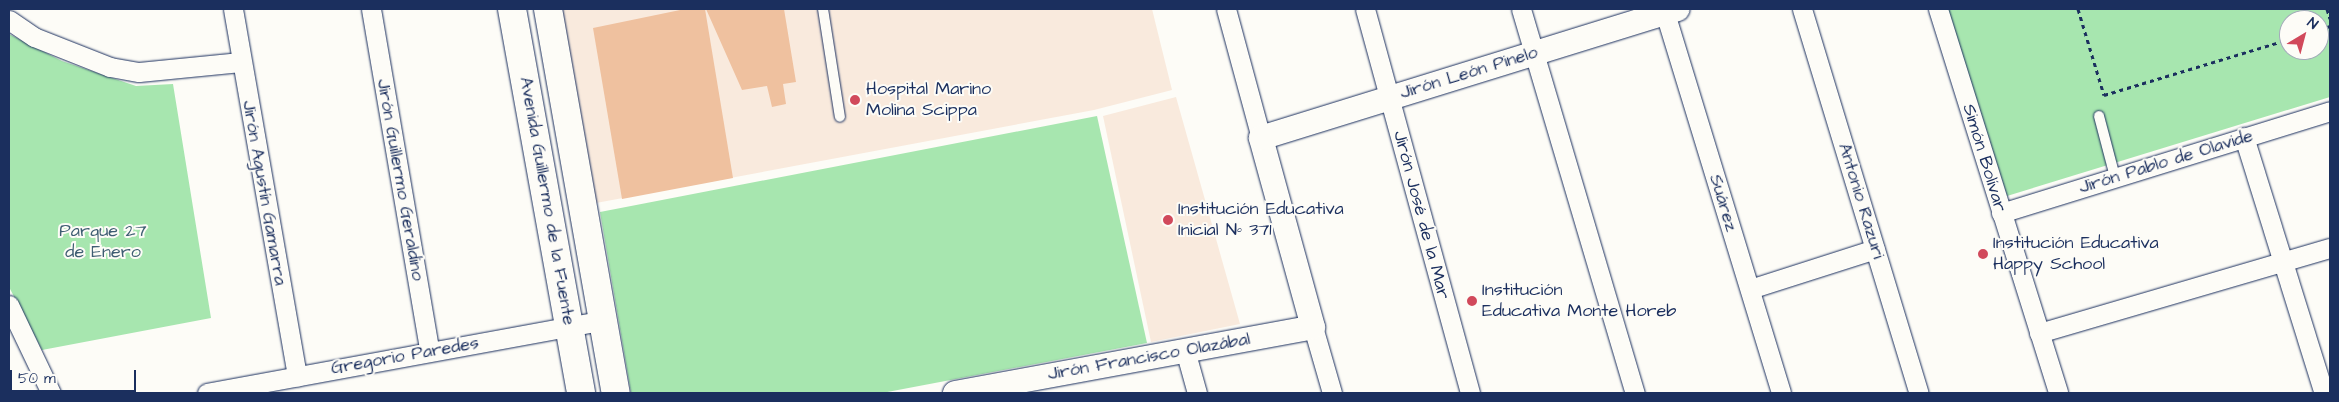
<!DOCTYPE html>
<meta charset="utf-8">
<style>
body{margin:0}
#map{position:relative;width:2339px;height:402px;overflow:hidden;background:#fdfcf7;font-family:"Architects Daughter",sans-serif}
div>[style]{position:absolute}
.built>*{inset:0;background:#f9eadd}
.green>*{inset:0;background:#a7e6af}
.building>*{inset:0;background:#efc19f}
.path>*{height:3px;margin-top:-1.5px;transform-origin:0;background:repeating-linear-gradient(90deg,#1b2f5e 0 4px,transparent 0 8px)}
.roads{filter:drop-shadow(0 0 1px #1b2f5e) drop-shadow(0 0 1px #1b2f5e)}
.service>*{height:10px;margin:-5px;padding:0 5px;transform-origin:5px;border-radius:5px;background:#fdfcf7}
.minor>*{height:19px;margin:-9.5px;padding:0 9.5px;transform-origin:9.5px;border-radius:9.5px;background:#fdfcf7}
.tertiary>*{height:24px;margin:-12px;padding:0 12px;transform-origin:12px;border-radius:12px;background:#fdfcf7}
.secondary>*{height:28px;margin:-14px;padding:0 14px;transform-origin:14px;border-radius:14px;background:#fdfcf7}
.dots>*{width:14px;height:14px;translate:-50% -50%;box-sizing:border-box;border:2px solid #fdfcf7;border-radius:50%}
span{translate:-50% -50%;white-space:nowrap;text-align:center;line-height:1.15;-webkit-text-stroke:4px #fdfcf7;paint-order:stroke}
.street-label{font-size:18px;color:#1b2f5e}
.poi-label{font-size:18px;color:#1b2f5e}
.left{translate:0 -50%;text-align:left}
.park-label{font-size:18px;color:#3e5d72}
.frame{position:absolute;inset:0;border:10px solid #1b2f5e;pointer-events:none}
.north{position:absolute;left:2279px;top:10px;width:50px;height:50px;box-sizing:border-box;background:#fdfcf7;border:1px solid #a3aaba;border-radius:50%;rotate:37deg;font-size:14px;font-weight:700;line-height:20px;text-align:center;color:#1b2f5e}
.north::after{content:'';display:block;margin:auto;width:18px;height:22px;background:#d1495b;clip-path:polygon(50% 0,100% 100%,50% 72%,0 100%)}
.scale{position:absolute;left:10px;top:370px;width:126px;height:22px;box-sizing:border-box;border:2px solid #1b2f5e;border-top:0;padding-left:6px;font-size:15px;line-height:18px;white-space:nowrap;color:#1b2f5e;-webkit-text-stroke:4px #fdfcf7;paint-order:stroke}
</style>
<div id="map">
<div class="built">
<div style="clip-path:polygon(559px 9px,1152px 9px,1172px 90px,1094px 110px,596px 203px)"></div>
<div style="clip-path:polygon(1176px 97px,1240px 324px,1151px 342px,1103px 116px)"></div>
</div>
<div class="green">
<div style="clip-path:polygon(evenodd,1948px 9px,2330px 9px,2330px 97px,2007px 196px,1948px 9px,2289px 20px,2319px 20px,2319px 50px,2289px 50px,2289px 20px)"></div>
<div style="clip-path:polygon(9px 34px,62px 61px,136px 86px,173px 84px,211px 318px,42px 350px,9px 287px)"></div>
<div style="clip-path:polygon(1097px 116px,1147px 343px,882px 393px,631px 393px,600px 212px)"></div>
</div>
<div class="building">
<div style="clip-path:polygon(685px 9px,705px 9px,733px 178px,622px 199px,593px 28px)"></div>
<div style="clip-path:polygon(706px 9px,784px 9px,796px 82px,783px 84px,786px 104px,772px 107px,767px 86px,742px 90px)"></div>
</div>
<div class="path">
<div style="left:2078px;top:9px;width:90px;rotate:73.2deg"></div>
<div style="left:2104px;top:95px;width:193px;rotate:-16.8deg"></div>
<div style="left:2327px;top:9px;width:10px;rotate:73deg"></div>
<div style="left:2319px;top:30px;width:12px;rotate:-20deg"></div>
</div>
<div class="roads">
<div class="service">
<div style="left:823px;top:9px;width:109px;rotate:81.1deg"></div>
<div style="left:2099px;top:116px;width:63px;rotate:75.3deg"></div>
</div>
<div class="minor">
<div style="left:233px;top:9px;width:373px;rotate:80.1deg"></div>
<div style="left:371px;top:9px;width:346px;rotate:80.3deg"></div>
<div style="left:1226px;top:9px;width:134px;rotate:74.8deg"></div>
<div style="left:1365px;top:9px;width:398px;rotate:74.7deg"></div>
<div style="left:1521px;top:9px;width:401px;rotate:73.5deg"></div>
<div style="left:1802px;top:9px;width:401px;rotate:73.1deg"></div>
<div style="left:1938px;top:9px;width:402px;rotate:72.6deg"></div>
<div style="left:1665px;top:13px;width:397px;rotate:73deg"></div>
<div style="left:9px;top:20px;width:30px;rotate:34deg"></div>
<div style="left:34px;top:37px;width:82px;rotate:21.5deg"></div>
<div style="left:110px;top:67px;width:29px;rotate:10deg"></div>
<div style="left:139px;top:72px;width:102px;rotate:-5.6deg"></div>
<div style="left:2244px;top:137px;width:265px;rotate:72.7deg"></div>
<div style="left:2001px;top:213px;width:344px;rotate:-17.2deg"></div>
<div style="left:1750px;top:289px;width:131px;rotate:-17.7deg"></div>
<div style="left:9px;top:305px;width:98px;rotate:64.5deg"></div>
<div style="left:1313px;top:327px;width:69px;rotate:73.9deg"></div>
<div style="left:2039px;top:333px;width:303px;rotate:-16.3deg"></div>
<div style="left:1185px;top:350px;width:45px;rotate:74.4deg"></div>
<div style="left:207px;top:393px;width:403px;rotate:-10.4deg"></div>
</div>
<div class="tertiary">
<div style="left:955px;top:393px;width:364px;rotate:-10.4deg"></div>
<div style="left:1313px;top:327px;width:196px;rotate:-105.4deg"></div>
<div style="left:1261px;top:138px;width:436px;rotate:-17.2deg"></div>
</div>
<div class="secondary">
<div style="left:512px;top:9px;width:390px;rotate:79.8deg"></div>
<div style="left:548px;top:9px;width:390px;rotate:80deg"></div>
</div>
</div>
<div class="dots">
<div style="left:855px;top:100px;background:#d1495b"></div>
<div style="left:1168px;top:220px;background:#d1495b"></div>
<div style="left:1983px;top:254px;background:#d1495b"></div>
<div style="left:1472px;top:301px;background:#d1495b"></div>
</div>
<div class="street-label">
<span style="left:1469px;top:73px;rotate:-17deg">Jirón León Pinelo</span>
<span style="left:1984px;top:158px;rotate:73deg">Simón Bolívar</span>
<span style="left:2166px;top:162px;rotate:-17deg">Jirón Pablo de Olavide</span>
<span style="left:400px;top:180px;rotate:80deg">Jirón Guillermo Geraldino</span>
<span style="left:264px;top:193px;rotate:80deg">Jirón Agustín Gamarra</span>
<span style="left:547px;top:201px;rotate:80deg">Avenida Guillermo de la Fuente</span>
<span style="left:1861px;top:201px;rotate:73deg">Antonio Razuri</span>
<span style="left:1723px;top:203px;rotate:73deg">Suárez</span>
<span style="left:1421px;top:215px;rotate:75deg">Jirón José de la Mar</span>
<span style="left:405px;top:356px;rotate:-10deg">Gregorio Paredes</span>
<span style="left:1149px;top:357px;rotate:-10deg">Jirón Francisco Olazábal</span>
</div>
<div class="poi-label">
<span class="left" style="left:866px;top:100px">Hospital Marino<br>Molina Scippa</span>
<span class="left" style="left:1178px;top:220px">Institución Educativa<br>Inicial Nº 371</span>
<span class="left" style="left:1993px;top:254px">Institución Educativa<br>Happy School</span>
<span class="left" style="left:1482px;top:301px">Institución<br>Educativa Monte Horeb</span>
</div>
<div class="park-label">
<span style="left:103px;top:242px">Parque 27<br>de Enero</span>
</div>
<div class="frame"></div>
<div class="north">N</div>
<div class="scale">50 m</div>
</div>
